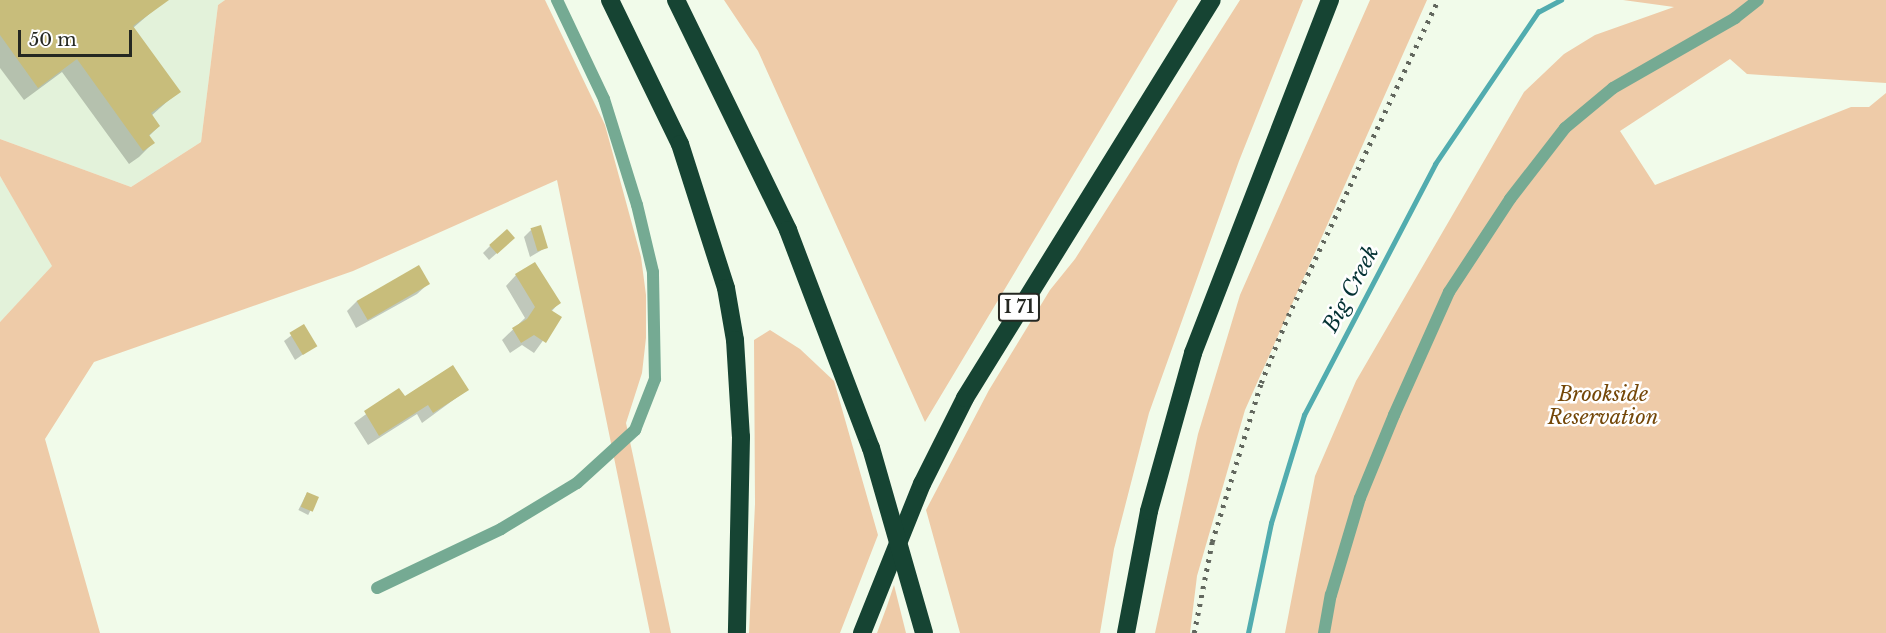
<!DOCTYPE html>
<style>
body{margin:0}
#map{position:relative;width:1886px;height:633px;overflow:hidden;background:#f1fbea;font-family:"Libre Baskerville",serif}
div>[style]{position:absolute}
.built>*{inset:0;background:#e3f2da}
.green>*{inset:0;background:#eecba8}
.shadow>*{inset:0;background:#0003;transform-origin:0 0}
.stream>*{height:4.5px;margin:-2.25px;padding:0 2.25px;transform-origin:2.25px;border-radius:2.25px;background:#51acaf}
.building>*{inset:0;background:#c8bd7b;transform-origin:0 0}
.street>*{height:12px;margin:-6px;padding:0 6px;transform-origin:6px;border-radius:6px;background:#75aa93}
.highway>*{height:18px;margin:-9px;padding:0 9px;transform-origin:9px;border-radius:9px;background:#164433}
.rail>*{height:4.5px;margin-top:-2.25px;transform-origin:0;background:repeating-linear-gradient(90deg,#62675e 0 3px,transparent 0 9px)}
.highway-bridge>*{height:18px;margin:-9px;padding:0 9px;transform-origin:9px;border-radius:9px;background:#164433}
span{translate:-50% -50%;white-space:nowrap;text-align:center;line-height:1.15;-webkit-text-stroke:5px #fff;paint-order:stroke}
.shield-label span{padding:2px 4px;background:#fff;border:2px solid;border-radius:4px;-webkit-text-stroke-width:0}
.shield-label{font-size:18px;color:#252822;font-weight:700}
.park-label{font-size:20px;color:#744708;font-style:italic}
.water-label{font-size:21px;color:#043234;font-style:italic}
.scale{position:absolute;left:18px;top:30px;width:114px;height:27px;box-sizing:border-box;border:3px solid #252822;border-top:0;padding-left:8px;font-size:18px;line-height:21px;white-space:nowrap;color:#252822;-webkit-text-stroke:4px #fff;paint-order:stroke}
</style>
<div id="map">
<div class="built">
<div style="clip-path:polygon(0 0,225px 0,218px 5px,201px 142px,131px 187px,0 139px)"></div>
<div style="clip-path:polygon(0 176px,53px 266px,0 322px)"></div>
</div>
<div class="green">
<div style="clip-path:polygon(225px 0,545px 0,605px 125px,641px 257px,646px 295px,646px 338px,642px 373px,626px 423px,671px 633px,650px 633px,557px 180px,353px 271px,94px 362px,45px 439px,100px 633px,0 633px,0 322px,52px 266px,0 176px,0 139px,131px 187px,201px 142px,218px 5px)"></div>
<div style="clip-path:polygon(724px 0,1178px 0,925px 422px,758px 51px)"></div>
<div style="clip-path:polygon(1240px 0,1303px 0,1239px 161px,1149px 413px,1114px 549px,1100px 633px,960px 633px,926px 510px,989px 390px,1050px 290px,1075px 259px)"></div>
<div style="clip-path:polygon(1370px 0,1427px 0,1245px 410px,1197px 576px,1190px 633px,1155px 633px,1198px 434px,1240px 295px)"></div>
<div style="clip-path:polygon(1623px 0,1886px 0,1886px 83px,1747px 74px,1730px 59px,1620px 131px,1655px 185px,1851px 107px,1869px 107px,1886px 93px,1886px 633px,1285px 633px,1315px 476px,1356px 381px,1524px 92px,1564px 54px,1595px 35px,1674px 7px)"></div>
<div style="clip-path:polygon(770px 330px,800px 349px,834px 381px,878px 535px,840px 633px,749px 633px,755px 504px,754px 340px)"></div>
<div style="clip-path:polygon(894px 585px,906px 633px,877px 633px,887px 606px)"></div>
</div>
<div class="shadow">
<div style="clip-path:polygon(0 0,160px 0,162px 3px,133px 28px,179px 91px,151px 116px,159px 126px,149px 136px,153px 143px,139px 157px,129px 164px,62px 72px,24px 100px,0 68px)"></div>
<div style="clip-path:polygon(531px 230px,547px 247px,530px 257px,524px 237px)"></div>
<div style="clip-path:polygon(506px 245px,489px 260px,483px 253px,490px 246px)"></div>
<div style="clip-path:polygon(516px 275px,559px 303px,551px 312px,560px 317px,534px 353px,522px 345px,510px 353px,502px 340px,525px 318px,506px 286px)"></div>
<div style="clip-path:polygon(428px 284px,417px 294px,356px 328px,347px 311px,357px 301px)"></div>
<div style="clip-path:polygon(304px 326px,315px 346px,295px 360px,284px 341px)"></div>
<div style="clip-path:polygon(399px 390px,404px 398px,467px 390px,422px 423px,417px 414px,368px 445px,354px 423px)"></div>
<div style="left:307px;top:493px;width:11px;height:19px;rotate:27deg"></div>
</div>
<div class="stream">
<div style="left:1248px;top:633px;width:112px;rotate:-78.2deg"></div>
<div style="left:1271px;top:523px;width:113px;rotate:-73deg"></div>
<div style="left:1304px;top:415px;width:283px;rotate:-62.4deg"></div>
<div style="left:1435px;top:164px;width:184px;rotate:-55.9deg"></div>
<div style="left:1538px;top:12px;width:26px;rotate:-28deg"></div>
</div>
<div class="building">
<div style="clip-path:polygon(0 0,169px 0,133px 26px,181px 92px,151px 113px,160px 126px,149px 135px,155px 143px,143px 151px,77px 59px,38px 88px,0 35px)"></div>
<div style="left:541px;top:225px;width:24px;height:11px;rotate:73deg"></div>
<div style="left:507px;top:229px;width:12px;height:24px;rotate:48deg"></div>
<div style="clip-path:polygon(535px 262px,561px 303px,551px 310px,562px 317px,546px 343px,534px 335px,521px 343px,512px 328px,527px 319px,535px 307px,515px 274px)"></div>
<div style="left:419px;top:265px;width:22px;height:72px;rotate:60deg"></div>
<div style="left:304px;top:324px;width:26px;height:17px;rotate:59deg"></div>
<div style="clip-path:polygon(453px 365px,469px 390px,433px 413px,428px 405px,379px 436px,364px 411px,399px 388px,405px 396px)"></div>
<div style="left:307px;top:492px;width:13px;height:16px;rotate:23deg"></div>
</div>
<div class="street">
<div style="left:377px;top:588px;width:137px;rotate:-25.4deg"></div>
<div style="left:501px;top:529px;width:89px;rotate:-31.2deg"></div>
<div style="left:577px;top:483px;width:79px;rotate:-42.4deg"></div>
<div style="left:635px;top:430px;width:55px;rotate:-68.6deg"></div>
<div style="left:655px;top:379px;width:107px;rotate:-91.1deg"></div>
<div style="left:653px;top:272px;width:69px;rotate:-103.4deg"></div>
<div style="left:637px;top:205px;width:111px;rotate:-107.3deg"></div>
<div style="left:604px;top:99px;width:110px;rotate:-115.4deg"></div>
<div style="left:1324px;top:633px;width:39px;rotate:-80deg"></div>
<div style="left:1331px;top:595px;width:101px;rotate:-73.4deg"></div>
<div style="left:1360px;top:498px;width:90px;rotate:-67.7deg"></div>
<div style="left:1394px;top:415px;width:135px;rotate:-65.9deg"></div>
<div style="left:1449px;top:292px;width:111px;rotate:-56.7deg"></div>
<div style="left:1510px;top:199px;width:90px;rotate:-52.2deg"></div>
<div style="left:1565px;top:128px;width:62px;rotate:-39.8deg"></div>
<div style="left:1613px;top:88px;width:141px;rotate:-29.8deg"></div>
<div style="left:1735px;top:18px;width:29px;rotate:-38deg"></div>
</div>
<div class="highway">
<div style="left:610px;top:0;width:160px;rotate:64.1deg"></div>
<div style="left:680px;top:144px;width:151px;rotate:72.3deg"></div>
<div style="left:726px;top:288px;width:53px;rotate:80.2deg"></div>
<div style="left:735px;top:340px;width:97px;rotate:86.5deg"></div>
<div style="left:741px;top:437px;width:196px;rotate:91.2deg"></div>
<div style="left:676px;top:0;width:256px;rotate:64deg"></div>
<div style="left:788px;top:230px;width:233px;rotate:69.2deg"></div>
<div style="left:862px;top:633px;width:161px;rotate:-68.1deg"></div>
<div style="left:922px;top:484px;width:96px;rotate:-63.4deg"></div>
<div style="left:965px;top:398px;width:468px;rotate:-58.2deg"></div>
<div style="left:1126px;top:633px;width:124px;rotate:-79.3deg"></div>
<div style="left:1149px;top:511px;width:164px;rotate:-74.4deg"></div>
<div style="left:1193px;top:353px;width:379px;rotate:-68.8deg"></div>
</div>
<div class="rail">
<div style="left:1194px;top:633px;width:93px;rotate:-78.8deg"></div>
<div style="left:1212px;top:542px;width:166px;rotate:-72.9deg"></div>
<div style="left:1261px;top:383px;width:72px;rotate:-68.1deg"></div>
<div style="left:1288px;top:316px;width:350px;rotate:-64.6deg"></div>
</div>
<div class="highway-bridge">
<div style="left:871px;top:448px;width:192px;rotate:74deg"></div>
</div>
<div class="shield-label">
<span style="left:1019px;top:307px">I 71</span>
</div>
<div class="park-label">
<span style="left:1603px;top:406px">Brookside<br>Reservation</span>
</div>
<div class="water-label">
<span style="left:1351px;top:289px;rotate:-62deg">Big Creek</span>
</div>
<div class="scale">50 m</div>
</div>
